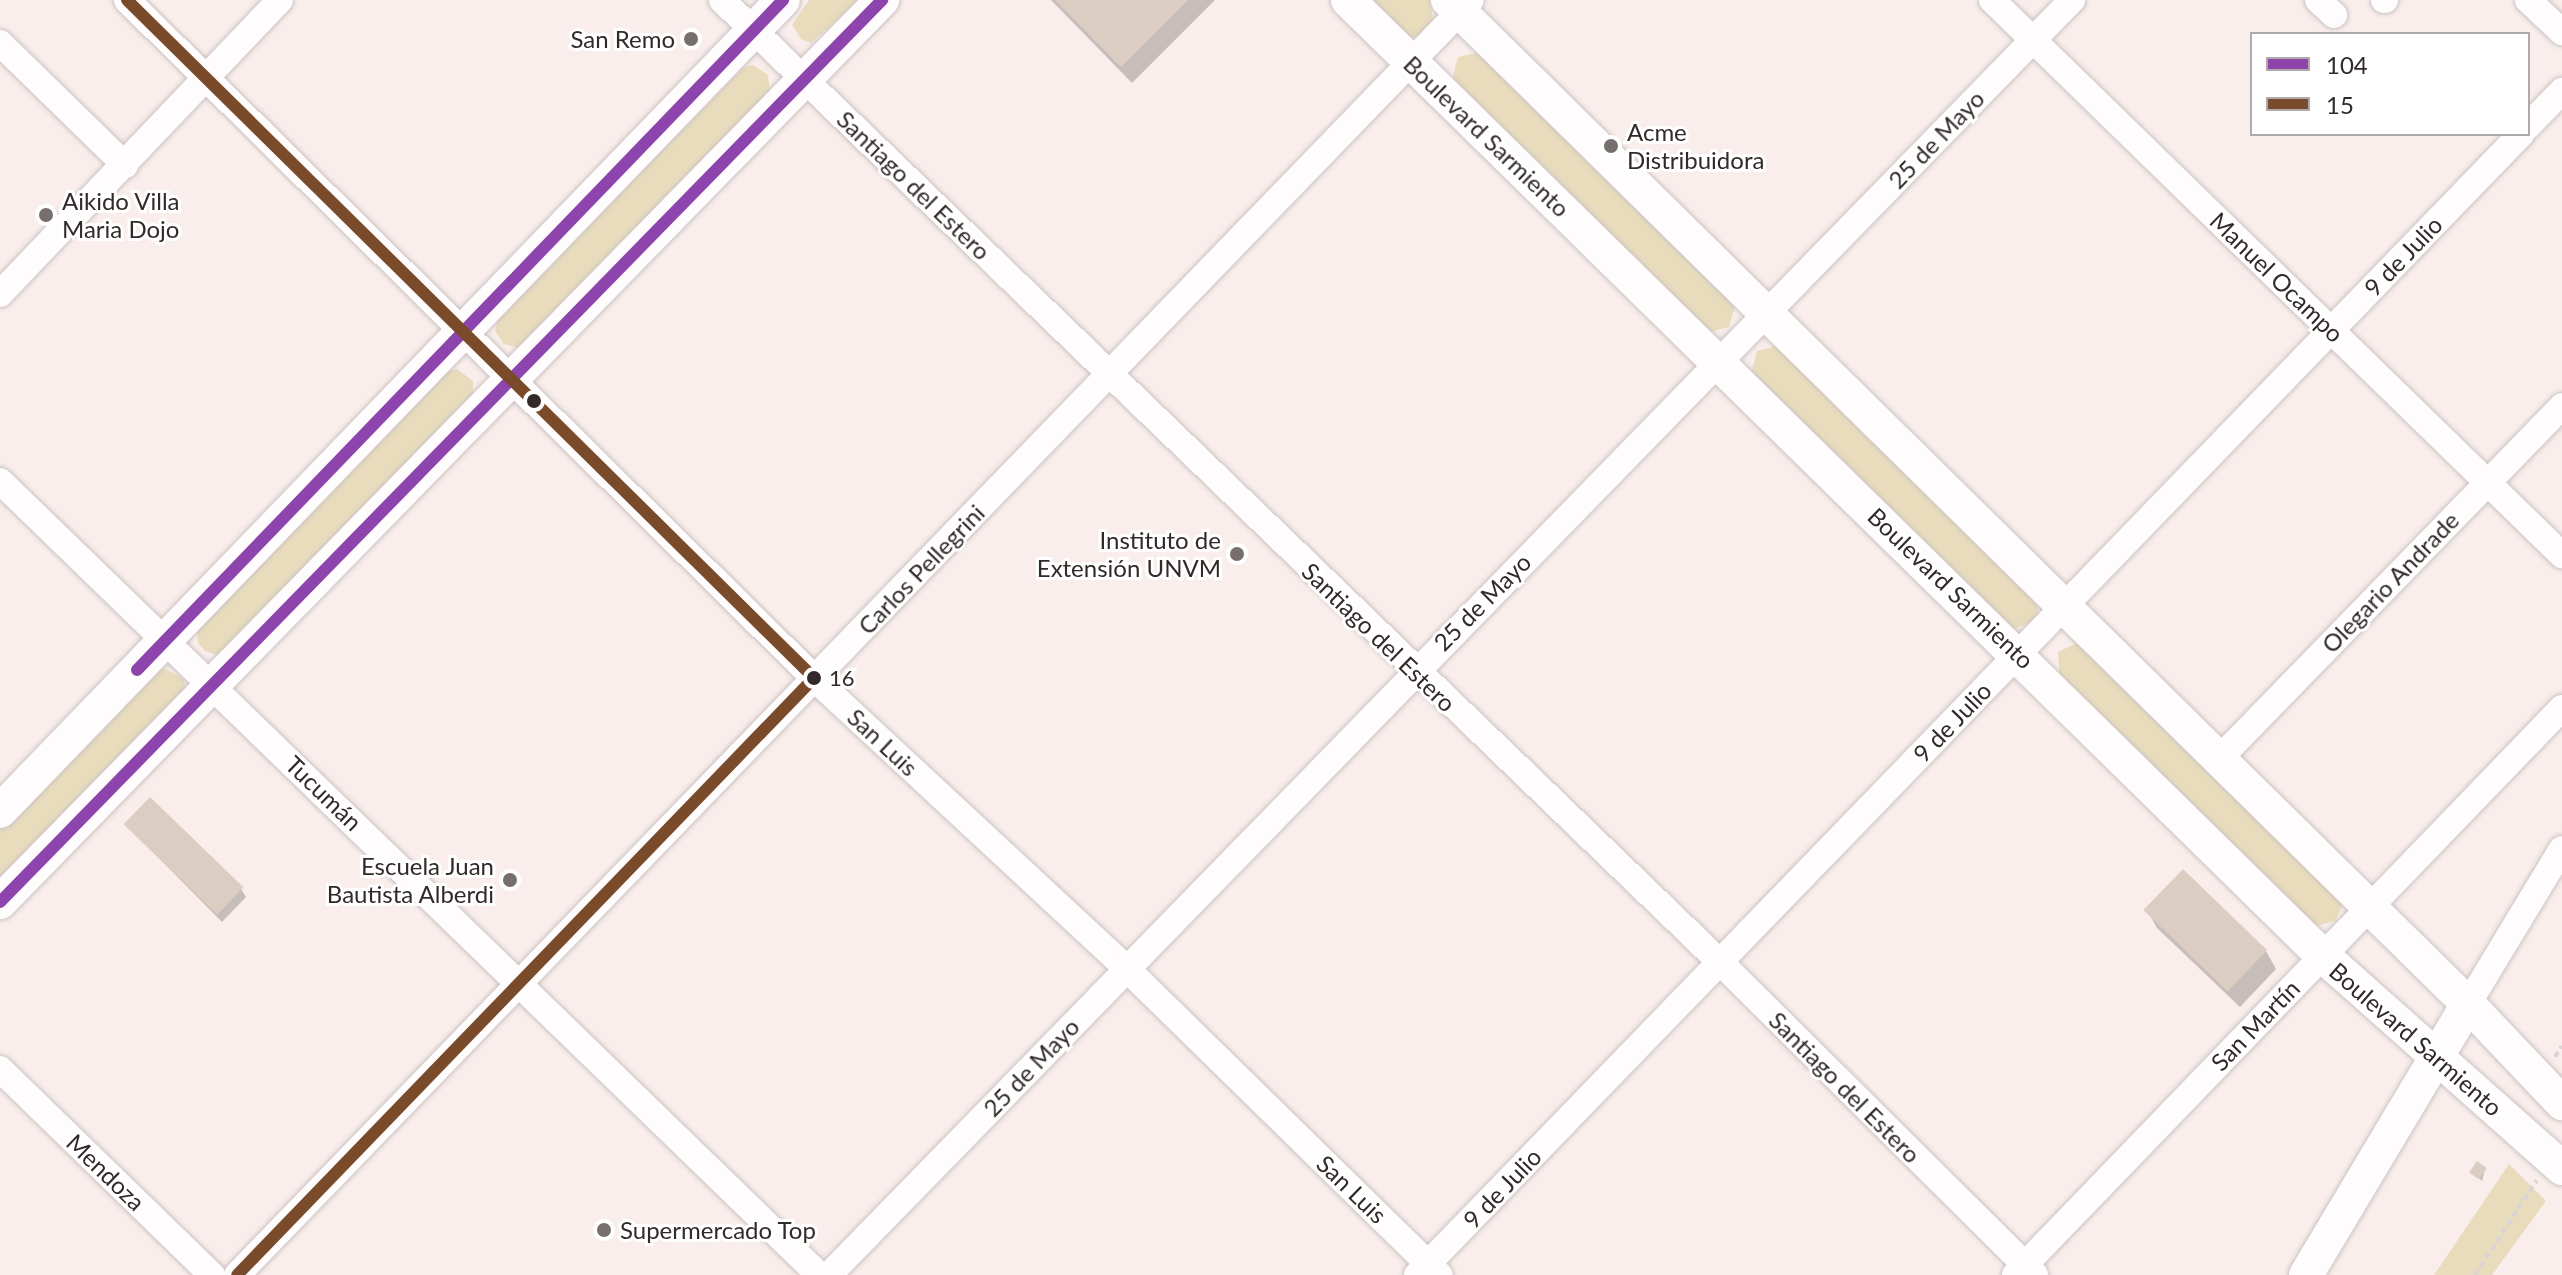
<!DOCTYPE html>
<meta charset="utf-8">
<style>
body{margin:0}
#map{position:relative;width:2562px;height:1275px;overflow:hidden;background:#f9eeec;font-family:Lato,sans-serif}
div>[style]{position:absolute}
.green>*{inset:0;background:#e9dcbd}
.shadow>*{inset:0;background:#0003}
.building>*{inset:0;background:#dccdc3;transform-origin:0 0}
.path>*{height:4px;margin-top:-2px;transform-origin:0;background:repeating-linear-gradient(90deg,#d9d5d5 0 6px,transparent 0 10px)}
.roads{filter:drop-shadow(0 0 2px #cbc3c2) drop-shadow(0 0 2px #cbc3c2)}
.minor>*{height:26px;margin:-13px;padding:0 13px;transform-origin:13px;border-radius:13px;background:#fefcfc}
.major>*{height:34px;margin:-17px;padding:0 17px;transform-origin:17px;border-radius:17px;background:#fefcfc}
.bus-1>*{height:12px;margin:-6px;padding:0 6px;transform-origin:6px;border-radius:6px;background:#8e44ad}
.bus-2>*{height:12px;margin:-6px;padding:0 6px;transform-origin:6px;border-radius:6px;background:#7a4b2a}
.dots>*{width:22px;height:22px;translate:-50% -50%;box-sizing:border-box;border:4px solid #fff;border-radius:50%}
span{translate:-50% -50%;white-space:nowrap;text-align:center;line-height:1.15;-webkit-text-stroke:6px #fff;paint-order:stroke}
.bus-label{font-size:22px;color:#312a29}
.left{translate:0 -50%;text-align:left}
.poi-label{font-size:24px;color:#312a29}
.right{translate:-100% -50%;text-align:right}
.street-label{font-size:24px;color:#312a29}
.legend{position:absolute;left:2250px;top:32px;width:280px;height:104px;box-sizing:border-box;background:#fff;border:2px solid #adaaa9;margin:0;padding:10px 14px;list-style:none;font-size:24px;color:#312a29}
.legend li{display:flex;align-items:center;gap:16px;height:40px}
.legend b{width:40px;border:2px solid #adaaa9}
</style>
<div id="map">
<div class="green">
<div style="clip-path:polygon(809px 0,859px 0,811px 43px,801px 39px,792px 25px)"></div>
<div style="clip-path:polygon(1365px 0,1429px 0,1434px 22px,1424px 35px,1410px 38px)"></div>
<div style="clip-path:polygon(1480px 52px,1736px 303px,1729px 327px,1709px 332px,1452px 80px,1458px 57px)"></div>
<div style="clip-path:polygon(753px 65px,768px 75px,770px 92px,519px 348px,504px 344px,495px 331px,497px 320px,744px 67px)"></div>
<div style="clip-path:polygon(1777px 346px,2037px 595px,2038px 614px,2031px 623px,2013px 629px,1751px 373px,1757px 351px)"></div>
<div style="clip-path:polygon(457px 369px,473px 381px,473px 398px,220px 656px,205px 651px,198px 643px,197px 628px,447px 371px)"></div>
<div style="clip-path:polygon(2079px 642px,2343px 904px,2335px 921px,2315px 926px,2060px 680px,2058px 652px)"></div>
<div style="clip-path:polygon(162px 667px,184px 679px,186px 692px,0 884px,0 829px)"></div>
<div style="clip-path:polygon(2509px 1164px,2546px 1201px,2492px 1275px,2434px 1275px)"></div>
</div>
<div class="shadow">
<div style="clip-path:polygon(1051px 0,1215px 0,1132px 83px)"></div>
<div style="clip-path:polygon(126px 825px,241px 889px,246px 897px,222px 922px)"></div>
<div style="clip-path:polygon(2147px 910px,2266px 951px,2276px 969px,2240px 1007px,2157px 928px)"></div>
<div style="clip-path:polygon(2485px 1169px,2482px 1181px,2472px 1172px)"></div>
</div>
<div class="building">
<div style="clip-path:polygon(1055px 0,1188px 0,1121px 67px)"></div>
<div style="left:150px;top:797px;width:130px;height:38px;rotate:44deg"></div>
<div style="left:2183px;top:869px;width:117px;height:57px;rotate:44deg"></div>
<div style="left:2477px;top:1161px;width:12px;height:14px;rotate:35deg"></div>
</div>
<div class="path">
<div style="left:2555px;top:1057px;width:13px;rotate:-58deg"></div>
<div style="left:2475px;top:1275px;width:113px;rotate:-56.9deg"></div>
</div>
<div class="roads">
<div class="minor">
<div style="left:127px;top:0;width:965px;rotate:44.62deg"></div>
<div style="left:814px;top:678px;width:426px;rotate:42.9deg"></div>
<div style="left:1126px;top:968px;width:439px;rotate:44.4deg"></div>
<div style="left:722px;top:0;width:1386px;rotate:43.95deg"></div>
<div style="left:1720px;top:962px;width:444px;rotate:44.8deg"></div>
<div style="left:1992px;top:0;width:796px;rotate:44.24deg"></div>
<div style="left:2318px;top:0;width:22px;rotate:43deg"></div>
<div style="left:2384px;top:0;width:1px"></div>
<div style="left:2528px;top:0;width:47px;rotate:43.3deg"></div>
<div style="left:0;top:43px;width:175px;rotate:44.3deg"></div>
<div style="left:2528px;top:126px;width:49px;rotate:-45.8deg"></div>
<div style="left:0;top:294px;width:406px;rotate:-46.4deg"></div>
<div style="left:0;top:481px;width:1141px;rotate:44.11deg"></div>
<div style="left:2219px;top:759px;width:492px;rotate:-45.8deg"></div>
<div style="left:2468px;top:1004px;width:181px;rotate:-58.8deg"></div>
<div style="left:0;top:1069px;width:296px;rotate:44.2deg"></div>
<div style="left:237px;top:1275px;width:1774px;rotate:-45.94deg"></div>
<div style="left:829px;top:1275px;width:1781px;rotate:-45.73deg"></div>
<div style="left:1417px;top:1275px;width:1588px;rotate:-45.94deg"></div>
<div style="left:2015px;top:1275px;width:788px;rotate:-46.03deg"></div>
</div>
<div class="major">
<div style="left:1348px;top:0;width:1364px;rotate:44.44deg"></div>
<div style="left:2322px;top:955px;width:321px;rotate:41.6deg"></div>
<div style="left:1448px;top:0;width:1431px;rotate:44.55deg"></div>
<div style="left:2468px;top:1004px;width:137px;rotate:46.5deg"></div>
<div style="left:0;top:811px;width:1127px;rotate:-46.01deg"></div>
<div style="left:0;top:902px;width:1262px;rotate:-45.64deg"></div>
<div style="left:2306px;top:1275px;width:316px;rotate:-59.1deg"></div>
</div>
</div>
<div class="bus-1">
<div style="left:137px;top:670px;width:931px;rotate:-46.04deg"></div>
<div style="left:0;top:902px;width:1262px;rotate:-45.64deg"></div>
</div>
<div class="bus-2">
<div style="left:127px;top:0;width:965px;rotate:44.62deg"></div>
<div style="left:814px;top:678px;width:830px;rotate:134.02deg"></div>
</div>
<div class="dots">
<div style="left:691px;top:39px;background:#776f6d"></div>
<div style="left:1611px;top:146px;background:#776f6d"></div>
<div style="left:46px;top:215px;background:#776f6d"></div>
<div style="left:534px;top:401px;background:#312a29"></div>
<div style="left:1237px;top:554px;background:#776f6d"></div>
<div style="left:814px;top:678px;background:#312a29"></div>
<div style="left:510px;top:880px;background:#776f6d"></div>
<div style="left:604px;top:1230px;background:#776f6d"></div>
</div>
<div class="bus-label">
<span class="left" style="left:829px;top:678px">16</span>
</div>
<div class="poi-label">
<span class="right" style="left:675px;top:39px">San Remo</span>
<span class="left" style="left:1627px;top:146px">Acme<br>Distribuidora</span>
<span class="left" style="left:62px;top:215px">Aikido Villa<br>Maria Dojo</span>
<span class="right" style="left:1221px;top:554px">Instituto de<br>Extensión UNVM</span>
<span class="right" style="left:494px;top:880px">Escuela Juan<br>Bautista Alberdi</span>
<span class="left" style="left:620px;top:1230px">Supermercado Top</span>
</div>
<div class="street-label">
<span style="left:1487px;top:136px;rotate:44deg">Boulevard Sarmiento</span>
<span style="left:1936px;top:139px;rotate:-46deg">25 de Mayo</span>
<span style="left:914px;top:185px;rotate:44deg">Santiago del Estero</span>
<span style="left:2403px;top:256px;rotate:-46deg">9 de Julio</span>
<span style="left:2277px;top:277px;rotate:44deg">Manuel Ocampo</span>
<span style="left:921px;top:569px;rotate:-46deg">Carlos Pellegrini</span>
<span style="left:2390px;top:582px;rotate:-46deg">Olegario Andrade</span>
<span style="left:1951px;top:588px;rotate:44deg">Boulevard Sarmiento</span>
<span style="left:1482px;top:602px;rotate:-45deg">25 de Mayo</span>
<span style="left:1379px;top:637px;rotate:44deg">Santiago del Estero</span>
<span style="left:1952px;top:722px;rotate:-46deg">9 de Julio</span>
<span style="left:883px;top:742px;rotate:43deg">San Luis</span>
<span style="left:324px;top:793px;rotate:44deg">Tucumán</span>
<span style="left:2255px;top:1025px;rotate:-46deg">San Martín</span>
<span style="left:2416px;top:1039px;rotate:41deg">Boulevard Sarmiento</span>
<span style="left:1031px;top:1067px;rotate:-46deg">25 de Mayo</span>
<span style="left:1845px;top:1087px;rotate:45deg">Santiago del Estero</span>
<span style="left:106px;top:1172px;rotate:44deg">Mendoza</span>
<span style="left:1502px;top:1188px;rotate:-46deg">9 de Julio</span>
<span style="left:1352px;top:1189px;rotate:44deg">San Luis</span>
</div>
<ul class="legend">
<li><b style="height:10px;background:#8e44ad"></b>104</li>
<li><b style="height:10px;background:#7a4b2a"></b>15</li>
</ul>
</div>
